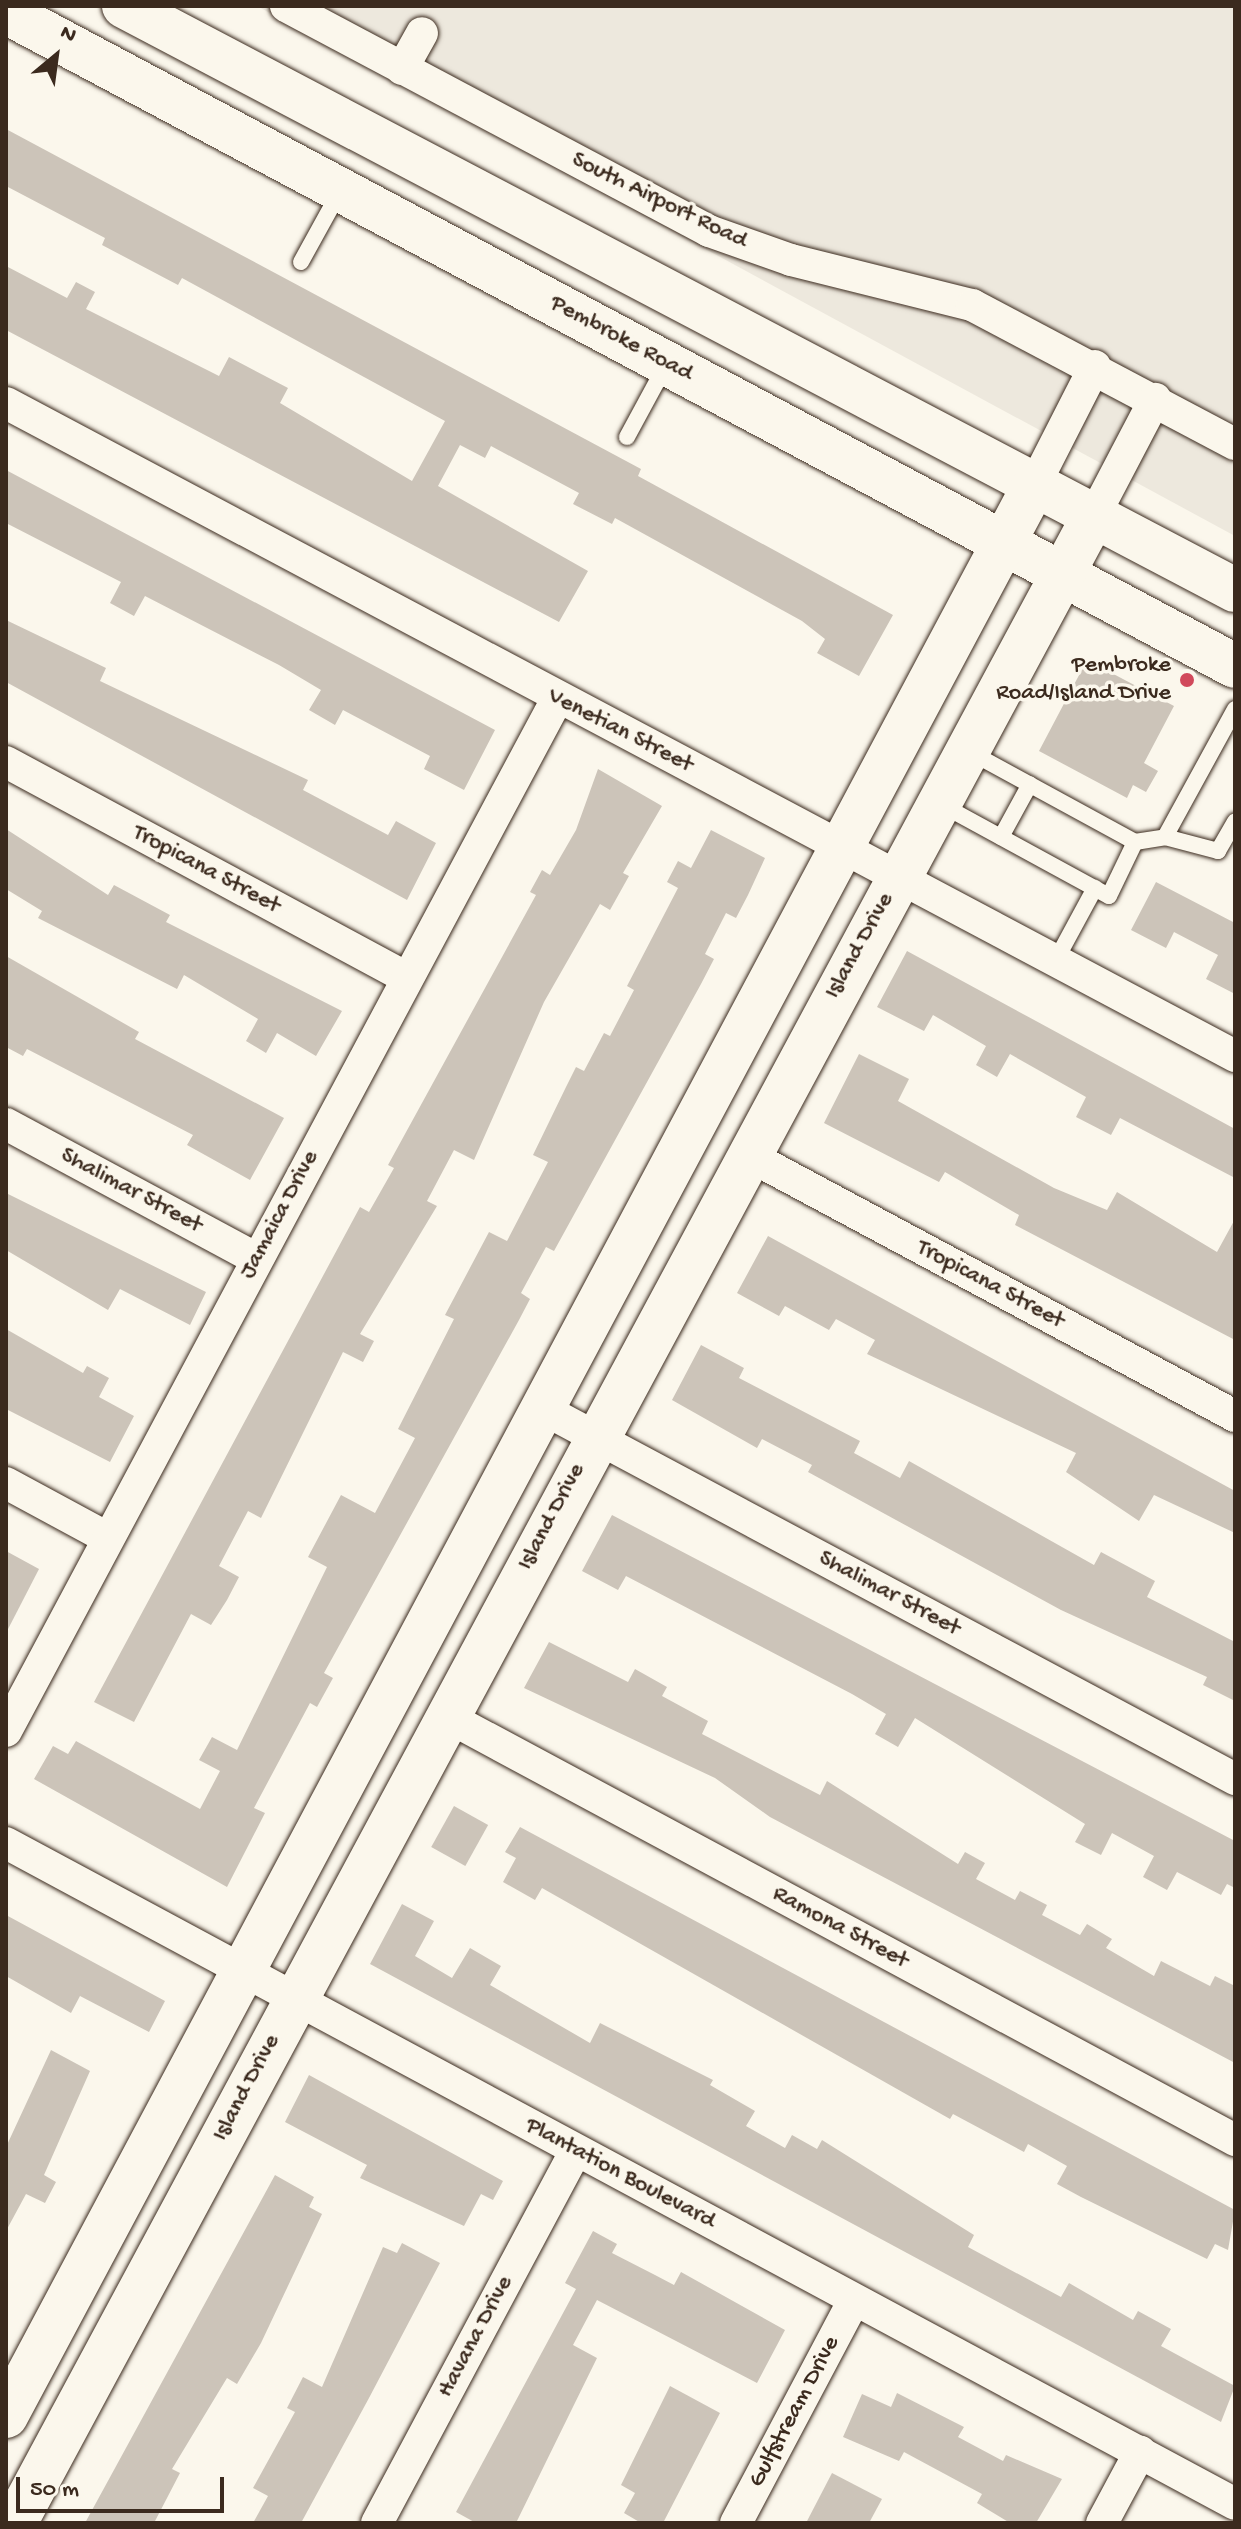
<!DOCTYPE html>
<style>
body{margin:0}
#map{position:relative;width:1241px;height:2529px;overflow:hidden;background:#fbf7ec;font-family:"Gochi Hand",sans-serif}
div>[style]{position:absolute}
.built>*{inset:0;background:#ede8dd}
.building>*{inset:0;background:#ccc4b9;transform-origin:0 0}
.roads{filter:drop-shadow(0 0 2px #3b2a1e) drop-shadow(0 0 2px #3b2a1e)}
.lane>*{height:16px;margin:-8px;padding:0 8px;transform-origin:8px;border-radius:8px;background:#fbf7ec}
.street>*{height:32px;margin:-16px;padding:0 16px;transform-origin:16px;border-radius:16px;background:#fbf7ec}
.secondary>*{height:44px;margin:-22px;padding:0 22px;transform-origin:22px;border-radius:22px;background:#fbf7ec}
.dots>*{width:22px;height:22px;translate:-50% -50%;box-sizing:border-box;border:4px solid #fbf7ec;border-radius:50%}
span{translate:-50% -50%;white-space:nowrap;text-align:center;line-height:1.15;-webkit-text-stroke:7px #fbf7ec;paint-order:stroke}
.street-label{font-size:24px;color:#3b2a1e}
.poi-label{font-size:24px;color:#3b2a1e}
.right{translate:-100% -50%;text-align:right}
.frame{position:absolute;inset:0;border:8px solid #3b2a1e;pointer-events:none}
.north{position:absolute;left:16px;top:16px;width:80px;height:80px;-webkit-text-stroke:6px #fbf7ec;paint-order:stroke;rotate:29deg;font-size:22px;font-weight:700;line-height:32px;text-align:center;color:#3b2a1e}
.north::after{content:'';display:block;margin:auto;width:28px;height:36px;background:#3b2a1e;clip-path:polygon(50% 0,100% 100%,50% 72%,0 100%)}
.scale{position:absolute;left:16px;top:2477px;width:208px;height:36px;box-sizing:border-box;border:4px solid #3b2a1e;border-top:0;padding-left:10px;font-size:24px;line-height:28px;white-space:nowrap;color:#3b2a1e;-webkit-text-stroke:6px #fbf7ec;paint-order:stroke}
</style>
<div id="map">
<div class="built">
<div style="clip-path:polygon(257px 6px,1235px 6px,1235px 536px)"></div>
</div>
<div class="building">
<div style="clip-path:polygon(6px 129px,641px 469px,638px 476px,893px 615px,859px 676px,817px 653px,825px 639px,802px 621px,615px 518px,612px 524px,573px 504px,579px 493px,491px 446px,485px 458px,460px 445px,438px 486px,588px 571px,559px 622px,6px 330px,6px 266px,67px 298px,76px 282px,95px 292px,86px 309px,219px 376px,229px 357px,288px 388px,280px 403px,412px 481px,445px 421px,182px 278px,178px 285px,102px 245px,105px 238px,6px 186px)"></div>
<div style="clip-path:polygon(6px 470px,495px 730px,464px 790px,424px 769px,430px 756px,343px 710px,335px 725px,309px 710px,321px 690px,279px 665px,145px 596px,134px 616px,110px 603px,121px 582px,6px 523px)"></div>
<div style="clip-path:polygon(6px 620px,106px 668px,100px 681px,308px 780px,303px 790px,388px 835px,396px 821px,436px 843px,407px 900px,6px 682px)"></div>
<div style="clip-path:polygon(1087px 660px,1174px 706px,1144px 763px,1158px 771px,1146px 792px,1133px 785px,1127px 798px,1039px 751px)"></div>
<div style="clip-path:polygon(598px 769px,662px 806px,623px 873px,629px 876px,610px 910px,600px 904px,544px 1002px,474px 1160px,454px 1150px,427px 1201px,437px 1206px,360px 1334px,374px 1341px,363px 1362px,343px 1352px,261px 1518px,248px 1511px,219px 1566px,239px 1577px,227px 1600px,211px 1625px,191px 1614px,134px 1722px,94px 1702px,360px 1207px,369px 1212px,394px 1168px,388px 1165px,536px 895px,530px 892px,542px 870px,550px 875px,576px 830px)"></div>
<div style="clip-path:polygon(6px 829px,108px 895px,114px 885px,170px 915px,166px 922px,342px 1011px,316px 1056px,277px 1033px,266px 1053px,246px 1041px,258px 1019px,184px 975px,177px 989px,38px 918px,42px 911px,6px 889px)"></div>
<div style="clip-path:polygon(711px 830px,765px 858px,748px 895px,736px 918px,726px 913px,705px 954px,714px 959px,701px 984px,554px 1251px,546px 1247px,521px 1293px,530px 1299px,519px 1320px,324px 1673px,333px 1678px,317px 1707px,310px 1703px,254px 1808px,265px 1813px,227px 1887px,34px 1779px,53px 1746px,68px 1754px,76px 1741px,200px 1809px,220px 1771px,199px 1760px,212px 1737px,237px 1750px,327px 1567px,308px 1557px,341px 1495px,375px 1513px,415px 1438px,398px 1429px,454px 1319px,445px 1315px,489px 1232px,507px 1241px,548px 1162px,533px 1155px,566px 1087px,576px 1067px,584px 1071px,604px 1033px,610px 1036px,634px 990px,627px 986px,678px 888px,667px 882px,678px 861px,691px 868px)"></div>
<div style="clip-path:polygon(1156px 882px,1235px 923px,1235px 994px,1206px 979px,1218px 955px,1174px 932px,1166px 948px,1131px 930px)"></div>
<div style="clip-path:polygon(907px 951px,1235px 1129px,1235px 1178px,1120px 1118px,1111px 1135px,1076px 1117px,1086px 1097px,1010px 1054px,997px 1077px,976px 1065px,986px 1046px,933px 1015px,924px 1031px,877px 1007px)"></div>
<div style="clip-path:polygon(6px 956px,139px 1032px,135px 1039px,284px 1118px,250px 1180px,187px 1145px,193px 1135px,27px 1049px,23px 1056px,6px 1047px)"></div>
<div style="clip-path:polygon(859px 1054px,909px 1079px,898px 1101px,1054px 1188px,1107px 1210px,1117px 1192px,1217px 1252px,1235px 1219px,1235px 1340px,1015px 1225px,1019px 1215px,945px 1172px,939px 1182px,824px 1123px)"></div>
<div style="clip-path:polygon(6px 1193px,206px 1292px,190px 1325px,120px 1289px,108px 1310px,6px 1250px)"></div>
<div style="clip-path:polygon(768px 1236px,1235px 1491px,1235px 1533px,1154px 1495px,1139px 1521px,1066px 1472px,1076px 1453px,867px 1354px,875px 1340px,836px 1319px,829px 1330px,785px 1306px,779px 1316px,737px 1293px)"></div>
<div style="clip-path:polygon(6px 1329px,83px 1373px,87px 1366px,109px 1378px,99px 1397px,134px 1416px,110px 1462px,6px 1409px)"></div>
<div style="clip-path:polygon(701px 1345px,744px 1368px,739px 1378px,860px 1441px,854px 1453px,900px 1478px,909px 1461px,1094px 1565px,1101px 1552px,1155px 1581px,1147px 1597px,1235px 1642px,1235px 1701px,1203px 1685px,1207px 1677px,1061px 1610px,808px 1472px,812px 1465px,762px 1439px,757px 1448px,672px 1400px)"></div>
<div style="clip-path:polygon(612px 1515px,1235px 1841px,1235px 1888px,1227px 1884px,1221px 1895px,1177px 1872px,1167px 1890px,1143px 1877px,1154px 1856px,1112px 1833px,1101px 1855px,1075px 1842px,1085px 1824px,915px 1718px,898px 1747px,875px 1734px,886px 1714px,852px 1694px,626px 1576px,618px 1590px,582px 1571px)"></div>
<div style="clip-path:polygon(6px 1551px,39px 1569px,6px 1633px)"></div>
<div style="clip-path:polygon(549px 1642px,628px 1682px,635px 1669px,667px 1687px,662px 1696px,708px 1721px,702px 1734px,820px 1795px,827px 1781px,958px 1864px,965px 1852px,985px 1863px,976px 1879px,1015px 1900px,1020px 1891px,1047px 1905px,1042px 1915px,1080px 1935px,1087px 1924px,1112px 1939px,1106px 1948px,1154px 1976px,1161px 1961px,1210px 1986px,1215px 1976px,1235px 1986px,1235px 2063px,770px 1817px,715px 1778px,524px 1688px)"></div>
<div style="left:454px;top:1806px;width:39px;height:47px;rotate:29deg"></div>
<div style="clip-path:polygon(520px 1827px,1235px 2210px,1228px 2250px,1215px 2244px,1207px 2259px,1081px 2197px,1057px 2184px,1067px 2166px,1028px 2144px,1024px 2152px,953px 2114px,950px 2119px,542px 1888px,535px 1900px,503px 1882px,516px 1858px,505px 1852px)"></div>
<div style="clip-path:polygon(402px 1904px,434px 1921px,415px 1956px,452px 1978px,470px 1948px,501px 1966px,490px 1985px,590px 2043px,600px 2023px,713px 2080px,710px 2085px,755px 2111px,746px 2126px,785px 2148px,792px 2135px,817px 2149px,822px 2140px,974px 2235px,968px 2247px,1061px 2297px,1069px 2283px,1133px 2320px,1138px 2311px,1171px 2329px,1161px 2346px,1235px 2386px,1221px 2422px,370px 1964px)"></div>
<div style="clip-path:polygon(6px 1915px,165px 2001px,149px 2032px,80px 1996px,71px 2013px,6px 1976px)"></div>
<div style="clip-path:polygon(51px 2050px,90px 2071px,44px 2175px,56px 2182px,45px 2203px,26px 2194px,6px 2231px,6px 2147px)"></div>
<div style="clip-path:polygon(309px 2075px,503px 2181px,493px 2200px,481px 2194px,464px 2226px,360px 2178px,367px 2165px,285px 2122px)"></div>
<div style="clip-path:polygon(275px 2175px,314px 2197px,309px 2207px,322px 2214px,261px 2343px,237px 2384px,227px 2378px,172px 2469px,180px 2473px,154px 2523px,85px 2523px)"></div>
<div style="clip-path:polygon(593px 2231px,617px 2244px,612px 2253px,655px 2275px,674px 2285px,681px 2272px,785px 2330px,757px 2383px,597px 2300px,573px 2345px,597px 2358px,516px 2523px,476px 2523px,456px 2512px,576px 2289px,565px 2283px)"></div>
<div style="clip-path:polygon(402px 2243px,440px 2263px,369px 2398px,301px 2523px,253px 2523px,268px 2496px,253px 2488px,295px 2412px,287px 2408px,303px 2377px,322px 2387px,383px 2247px,397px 2253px)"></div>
<div style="clip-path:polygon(670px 2386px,720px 2413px,663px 2523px,641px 2523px,624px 2513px,635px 2493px,621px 2485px)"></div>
<div style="clip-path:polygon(897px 2393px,964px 2427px,958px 2437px,1003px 2461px,1006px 2455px,1062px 2479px,1036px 2523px,1010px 2523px,977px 2503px,982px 2494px,904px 2452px,899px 2461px,843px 2437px,862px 2394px,891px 2407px)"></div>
<div style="clip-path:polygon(832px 2473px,882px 2499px,869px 2523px,806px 2523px)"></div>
</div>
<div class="roads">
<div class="lane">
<div style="left:301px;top:262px;width:79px;rotate:-61.2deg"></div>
<div style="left:627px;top:437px;width:82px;rotate:-61.6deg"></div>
<div style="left:970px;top:752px;width:188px;rotate:28.6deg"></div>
<div style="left:1135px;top:842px;width:30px;rotate:-9deg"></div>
<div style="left:1165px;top:837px;width:55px;rotate:14.8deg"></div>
<div style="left:1218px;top:851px;width:34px;rotate:-60deg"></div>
<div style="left:942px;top:805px;width:190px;rotate:28.6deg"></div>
<div style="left:1109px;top:896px;width:60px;rotate:-64.3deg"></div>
<div style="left:1001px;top:837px;width:60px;rotate:-61.3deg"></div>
<div style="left:1165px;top:837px;width:146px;rotate:-61.3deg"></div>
<div style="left:1056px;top:960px;width:82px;rotate:-61.6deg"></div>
</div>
<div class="street">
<div style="left:286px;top:6px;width:479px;rotate:28deg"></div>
<div style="left:709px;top:231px;width:87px;rotate:19.5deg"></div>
<div style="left:791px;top:260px;width:187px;rotate:14deg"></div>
<div style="left:972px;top:305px;width:297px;rotate:27.9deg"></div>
<div style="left:402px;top:69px;width:41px;rotate:-60.9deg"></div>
<div style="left:6px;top:403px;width:1392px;rotate:27.98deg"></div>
<div style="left:1036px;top:482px;width:130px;rotate:-63deg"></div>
<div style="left:1095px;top:514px;width:130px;rotate:-62.4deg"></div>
<div style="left:6px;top:762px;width:454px;rotate:28.3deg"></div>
<div style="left:6px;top:1124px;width:285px;rotate:28.3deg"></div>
<div style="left:746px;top:1154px;width:555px;rotate:28.18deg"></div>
<div style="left:543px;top:1409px;width:785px;rotate:28.13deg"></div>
<div style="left:6px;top:1483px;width:114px;rotate:28.4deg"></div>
<div style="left:446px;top:1716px;width:896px;rotate:28.25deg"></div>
<div style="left:6px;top:1731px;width:1170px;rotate:-61.9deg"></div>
<div style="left:6px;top:1843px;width:1395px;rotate:28.27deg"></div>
<div style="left:377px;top:2523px;width:422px;rotate:-61.9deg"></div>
<div style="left:736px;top:2523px;width:252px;rotate:-62.1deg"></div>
<div style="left:1102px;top:2523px;width:81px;rotate:-61.8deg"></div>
</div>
<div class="secondary">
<div style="left:124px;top:6px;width:1255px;rotate:27.73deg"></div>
<div style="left:6px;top:12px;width:1392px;rotate:28.02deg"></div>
<div style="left:6px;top:2416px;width:2191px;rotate:-61.96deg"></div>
<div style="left:15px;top:2523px;width:2281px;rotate:-61.74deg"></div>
</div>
</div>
<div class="dots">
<div style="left:1187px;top:680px;background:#d1495b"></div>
</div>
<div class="street-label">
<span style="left:659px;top:201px;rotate:26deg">South Airport Road</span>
<span style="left:621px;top:339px;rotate:28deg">Pembroke Road</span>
<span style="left:620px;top:731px;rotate:27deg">Venetian Street</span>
<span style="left:206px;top:870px;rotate:28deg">Tropicana Street</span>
<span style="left:860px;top:946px;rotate:-61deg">Island Drive</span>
<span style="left:131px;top:1191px;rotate:28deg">Shalimar Street</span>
<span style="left:280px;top:1215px;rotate:-62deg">Jamaica Drive</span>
<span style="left:990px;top:1285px;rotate:28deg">Tropicana Street</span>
<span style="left:552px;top:1517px;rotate:-62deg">Island Drive</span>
<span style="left:889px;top:1594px;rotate:28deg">Shalimar Street</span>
<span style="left:840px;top:1928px;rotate:28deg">Ramona Street</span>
<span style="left:247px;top:2088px;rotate:-62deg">Island Drive</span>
<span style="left:620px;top:2174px;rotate:28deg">Plantation Boulevard</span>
<span style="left:476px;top:2337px;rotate:-62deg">Havana Drive</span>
<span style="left:795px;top:2412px;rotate:-62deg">Gulfstream Drive</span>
</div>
<div class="poi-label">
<span class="right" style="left:1171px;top:680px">Pembroke<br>Road/Island Drive</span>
</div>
<div class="frame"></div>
<div class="north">N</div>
<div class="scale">50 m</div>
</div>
